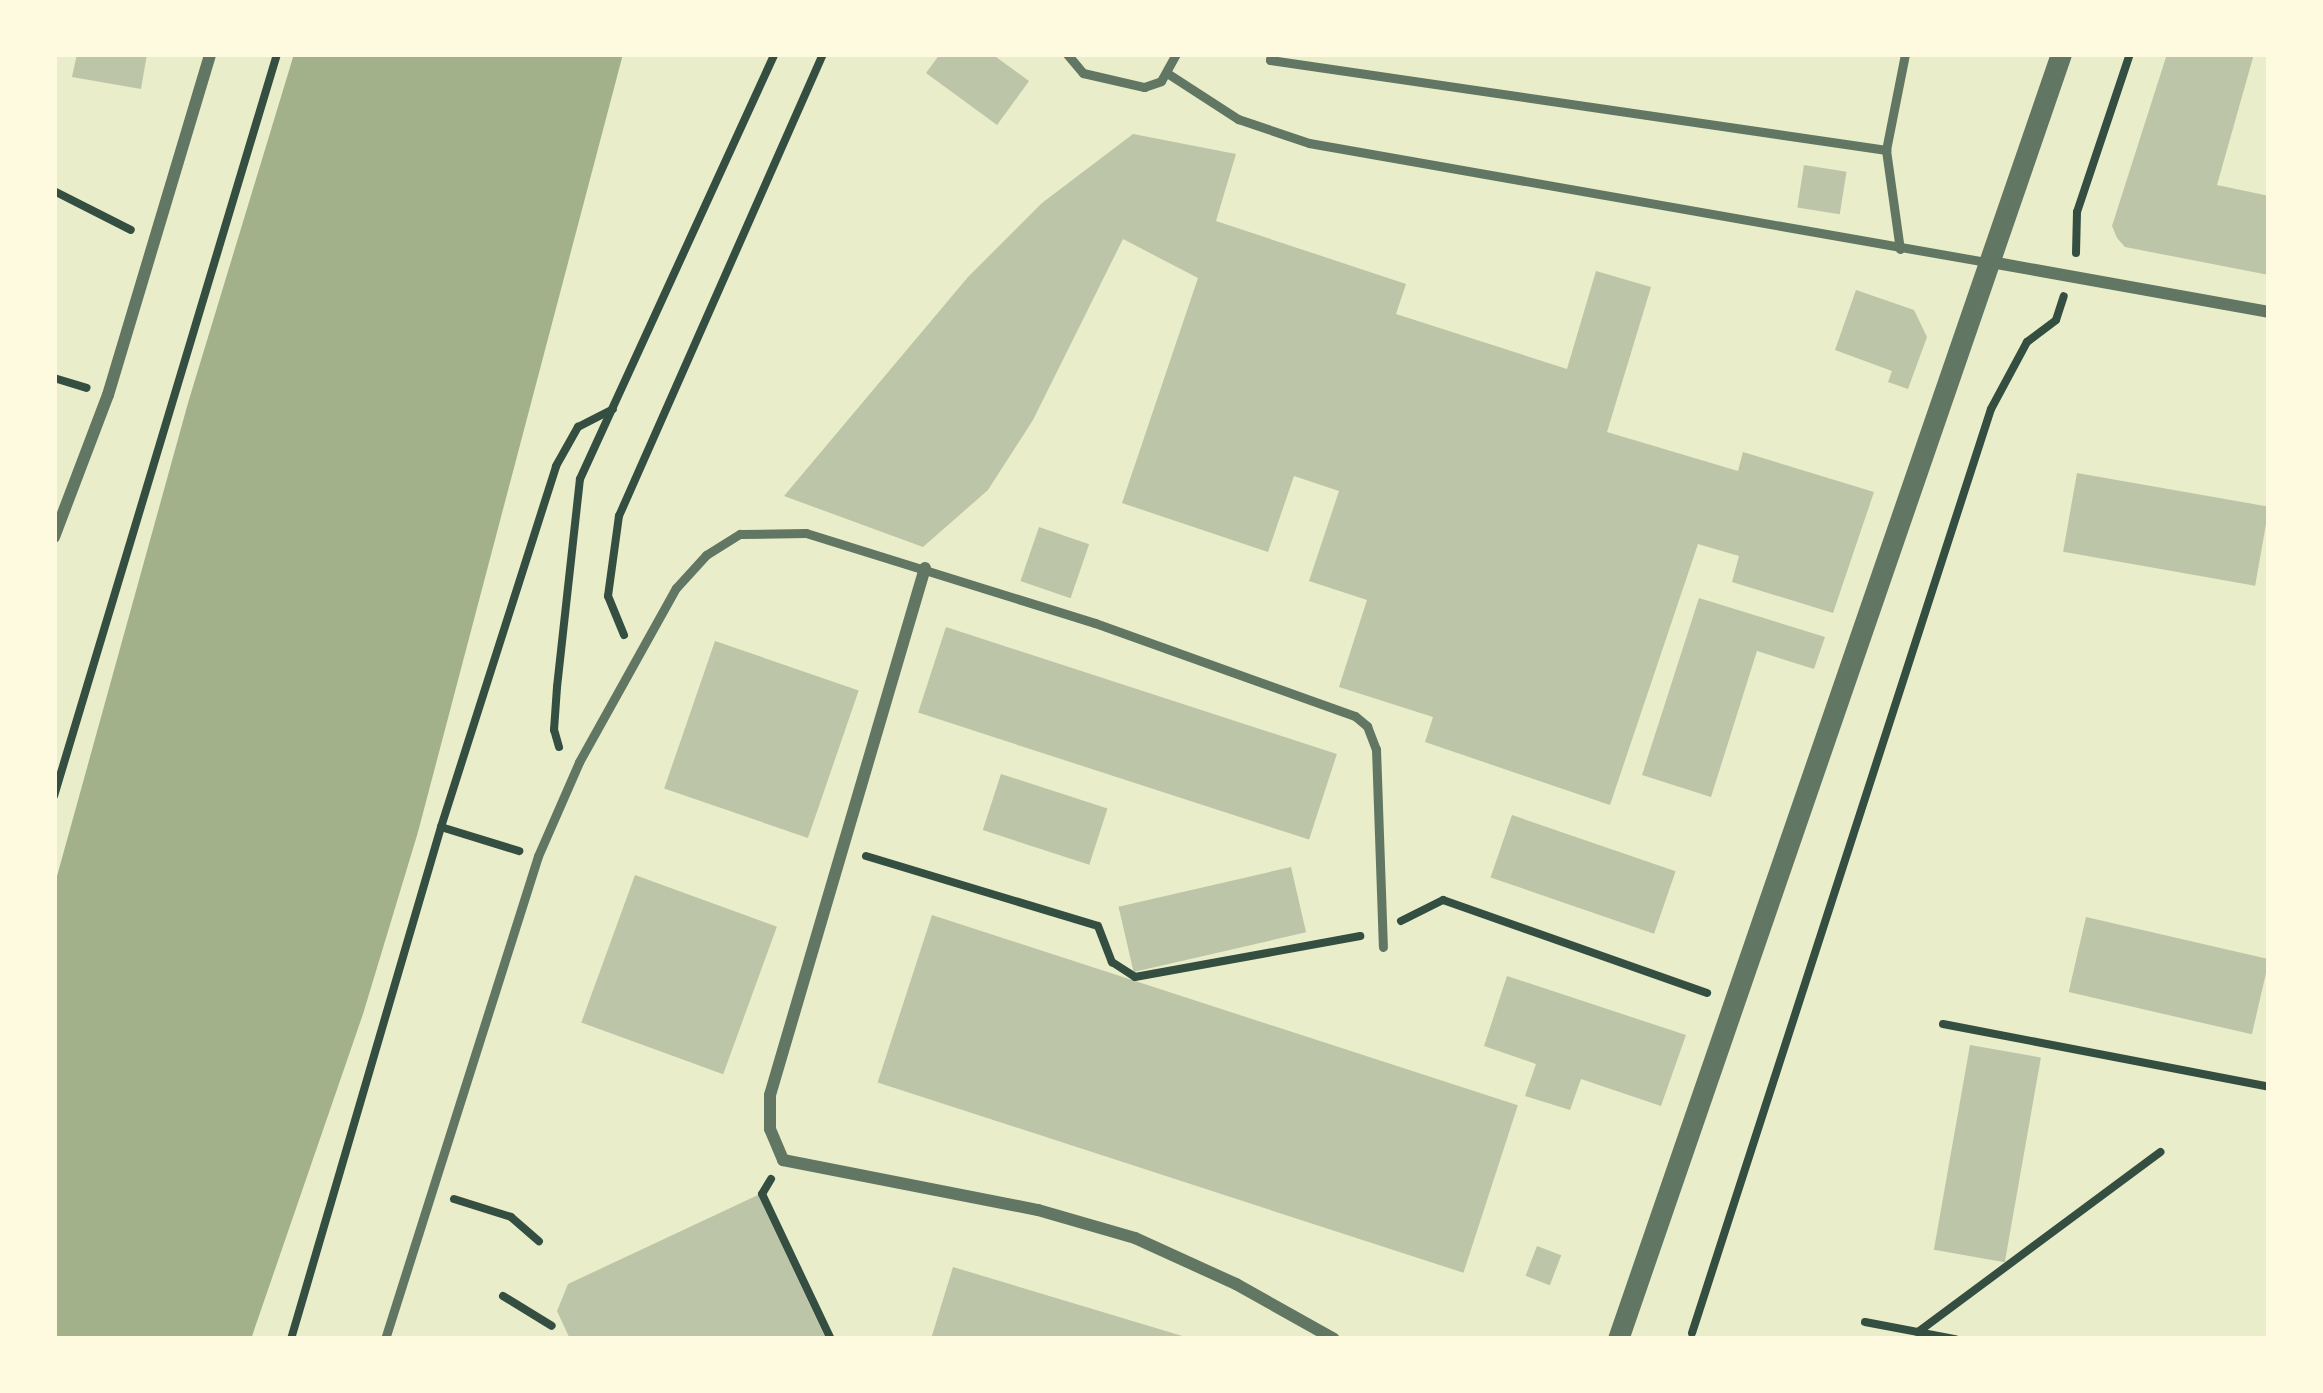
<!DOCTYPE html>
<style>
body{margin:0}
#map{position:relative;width:2323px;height:1393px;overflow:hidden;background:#e9edc9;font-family:Raleway,sans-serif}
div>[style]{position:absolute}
.water>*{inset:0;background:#a3b18a}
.building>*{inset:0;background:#bcc5a7;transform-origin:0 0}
.path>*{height:8px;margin:-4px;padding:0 4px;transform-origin:4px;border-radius:4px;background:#344e41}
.service>*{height:9px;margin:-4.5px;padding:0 4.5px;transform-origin:4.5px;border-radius:4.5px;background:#617663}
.minor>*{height:12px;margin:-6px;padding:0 6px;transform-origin:6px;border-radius:6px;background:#617663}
.tertiary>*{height:21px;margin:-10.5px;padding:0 10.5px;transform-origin:10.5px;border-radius:10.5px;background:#617663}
span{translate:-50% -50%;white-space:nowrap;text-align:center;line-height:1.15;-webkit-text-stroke:9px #fefae0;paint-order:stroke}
.frame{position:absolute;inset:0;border:57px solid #fefae0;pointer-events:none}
</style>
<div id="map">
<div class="water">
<div style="clip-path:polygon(294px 54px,623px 54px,418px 832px,363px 1014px,251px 1339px,54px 1339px,54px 887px,188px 403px)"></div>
</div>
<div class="building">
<div style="clip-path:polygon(77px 54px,147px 54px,141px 89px,72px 77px)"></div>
<div style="clip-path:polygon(940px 54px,992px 54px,1029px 81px,997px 125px,926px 73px)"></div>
<div style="clip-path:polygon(2167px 54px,2254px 54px,2217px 185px,2269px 196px,2269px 275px,2125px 247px,2117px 238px,2112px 226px)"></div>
<div style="clip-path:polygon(1133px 134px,1236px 154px,1216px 221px,1406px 284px,1396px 314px,1567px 369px,1596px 271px,1651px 287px,1607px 432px,1738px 471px,1743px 452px,1874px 492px,1833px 613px,1732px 582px,1739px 556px,1698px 544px,1610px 805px,1425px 742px,1433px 717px,1339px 687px,1367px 600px,1309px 581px,1339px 491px,1294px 476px,1268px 552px,1122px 503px,1198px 278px,1123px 239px,1033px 420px,988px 490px,923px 547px,784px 496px,968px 277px,1042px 203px)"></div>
<div style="left:1804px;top:165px;width:43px;height:43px;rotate:9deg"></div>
<div style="clip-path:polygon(1856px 290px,1914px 310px,1927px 337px,1908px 389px,1888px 382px,1892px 371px,1835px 350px)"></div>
<div style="left:2077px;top:473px;width:195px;height:80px;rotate:10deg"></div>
<div style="left:1039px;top:527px;width:53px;height:57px;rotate:19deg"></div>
<div style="clip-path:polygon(1699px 598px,1825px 637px,1814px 669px,1757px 651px,1711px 797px,1642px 775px)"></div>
<div style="left:946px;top:627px;width:411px;height:90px;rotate:18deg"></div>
<div style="left:715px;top:641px;width:152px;height:156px;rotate:19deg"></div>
<div style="left:1001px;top:774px;width:112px;height:59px;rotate:18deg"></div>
<div style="left:1512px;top:815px;width:173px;height:66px;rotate:19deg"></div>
<div style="left:1291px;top:867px;width:67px;height:177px;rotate:77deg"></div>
<div style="left:635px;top:875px;width:151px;height:157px;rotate:20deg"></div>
<div style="left:932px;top:915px;width:616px;height:176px;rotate:18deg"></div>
<div style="left:2086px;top:917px;width:188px;height:77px;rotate:13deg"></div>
<div style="clip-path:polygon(1507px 976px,1686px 1035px,1661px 1106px,1581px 1079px,1570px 1110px,1525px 1096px,1536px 1064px,1484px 1046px)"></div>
<div style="left:1970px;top:1045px;width:72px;height:208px;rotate:10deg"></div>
<div style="clip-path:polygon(758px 1195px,826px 1339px,570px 1339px,557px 1311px,568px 1284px)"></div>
<div style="left:1537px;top:1246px;width:26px;height:32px;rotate:21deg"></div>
<div style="clip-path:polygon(953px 1267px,1189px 1338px,1189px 1339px,931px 1339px)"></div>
</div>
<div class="path">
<div style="left:54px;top:191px;width:86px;rotate:26.9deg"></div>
<div style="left:2076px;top:253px;width:41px;rotate:-88.6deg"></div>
<div style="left:2077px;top:212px;width:167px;rotate:-71.5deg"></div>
<div style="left:54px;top:378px;width:34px;rotate:17deg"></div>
<div style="left:624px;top:635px;width:42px;rotate:-112.3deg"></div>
<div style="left:608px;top:596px;width:81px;rotate:-82.2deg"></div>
<div style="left:619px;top:516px;width:505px;rotate:-66.18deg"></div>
<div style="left:559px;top:747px;width:18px;rotate:-106deg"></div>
<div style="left:554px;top:730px;width:43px;rotate:-86deg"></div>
<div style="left:557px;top:687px;width:209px;rotate:-83.7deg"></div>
<div style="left:580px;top:479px;width:468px;rotate:-65.4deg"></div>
<div style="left:54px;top:796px;width:775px;rotate:-73.27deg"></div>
<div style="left:441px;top:827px;width:82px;rotate:17.1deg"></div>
<div style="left:866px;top:856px;width:242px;rotate:16.8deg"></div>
<div style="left:1098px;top:926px;width:39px;rotate:69deg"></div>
<div style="left:1112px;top:962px;width:27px;rotate:33deg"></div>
<div style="left:1135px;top:977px;width:229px;rotate:-10.3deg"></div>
<div style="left:1401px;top:921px;width:47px;rotate:-26.6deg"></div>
<div style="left:1443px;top:900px;width:280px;rotate:19.4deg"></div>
<div style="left:1943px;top:1024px;width:332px;rotate:10.9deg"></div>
<div style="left:771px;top:1179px;width:17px;rotate:121deg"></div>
<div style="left:762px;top:1194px;width:161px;rotate:64.6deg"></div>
<div style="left:454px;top:1199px;width:60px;rotate:17.5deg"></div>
<div style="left:511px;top:1217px;width:37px;rotate:41deg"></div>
<div style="left:503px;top:1296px;width:57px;rotate:31.5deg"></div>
<div style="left:1865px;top:1322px;width:92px;rotate:10.7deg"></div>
<div style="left:1918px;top:1332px;width:302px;rotate:-36.6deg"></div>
<div style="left:1692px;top:1333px;width:971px;rotate:-72.07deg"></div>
<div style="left:1991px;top:409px;width:76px;rotate:-61.8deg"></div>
<div style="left:2027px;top:342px;width:36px;rotate:-37deg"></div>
<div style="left:2056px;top:320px;width:25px;rotate:-72deg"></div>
<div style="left:291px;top:1339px;width:534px;rotate:-73.67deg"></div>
<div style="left:441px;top:827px;width:379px;rotate:-72.3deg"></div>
<div style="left:556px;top:466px;width:45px;rotate:-60.6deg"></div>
<div style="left:578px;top:427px;width:39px;rotate:-27deg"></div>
</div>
<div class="service">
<div style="left:1067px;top:54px;width:25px;rotate:50deg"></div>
<div style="left:1083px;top:73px;width:63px;rotate:12.9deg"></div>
<div style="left:1144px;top:87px;width:18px;rotate:-19deg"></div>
<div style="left:1161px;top:81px;width:31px;rotate:-61deg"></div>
<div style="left:1271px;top:54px;width:6px;rotate:99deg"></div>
<div style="left:1270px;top:60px;width:623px;rotate:8.31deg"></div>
<div style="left:1886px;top:150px;width:98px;rotate:-78.8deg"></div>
<div style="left:1167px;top:73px;width:85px;rotate:32.9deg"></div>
<div style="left:1238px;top:119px;width:75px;rotate:18.7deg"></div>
<div style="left:1309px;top:143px;width:687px;rotate:9.97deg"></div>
<div style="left:1886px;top:150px;width:100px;rotate:82deg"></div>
<div style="left:385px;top:1339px;width:507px;rotate:-72.42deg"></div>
<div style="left:538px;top:856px;width:103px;rotate:-66.4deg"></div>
<div style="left:579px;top:762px;width:199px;rotate:-60.9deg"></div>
<div style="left:676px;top:588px;width:45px;rotate:-47.7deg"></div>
<div style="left:706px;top:555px;width:40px;rotate:-32deg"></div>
<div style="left:740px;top:534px;width:66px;rotate:-0.9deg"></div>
<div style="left:806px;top:533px;width:303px;rotate:17.3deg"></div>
<div style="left:1095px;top:623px;width:276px;rotate:19.7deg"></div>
<div style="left:1355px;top:716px;width:16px;rotate:40deg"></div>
<div style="left:1367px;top:726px;width:25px;rotate:69deg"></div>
<div style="left:1376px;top:749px;width:198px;rotate:88deg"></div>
</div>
<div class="minor">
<div style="left:1991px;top:262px;width:282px;rotate:10.2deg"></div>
<div style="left:54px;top:537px;width:152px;rotate:-69.2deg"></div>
<div style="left:108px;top:395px;width:356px;rotate:-73.3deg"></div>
<div style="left:925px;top:568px;width:549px;rotate:106.39deg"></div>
<div style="left:770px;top:1095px;width:34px;rotate:90deg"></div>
<div style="left:770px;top:1129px;width:34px;rotate:67deg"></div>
<div style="left:783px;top:1160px;width:260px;rotate:11.1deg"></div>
<div style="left:1038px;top:1210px;width:101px;rotate:16.1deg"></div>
<div style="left:1135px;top:1238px;width:111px;rotate:24.5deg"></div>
<div style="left:1236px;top:1284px;width:112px;rotate:29.3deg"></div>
</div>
<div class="tertiary">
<div style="left:1618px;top:1339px;width:1359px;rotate:-70.98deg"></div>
</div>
<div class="frame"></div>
</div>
